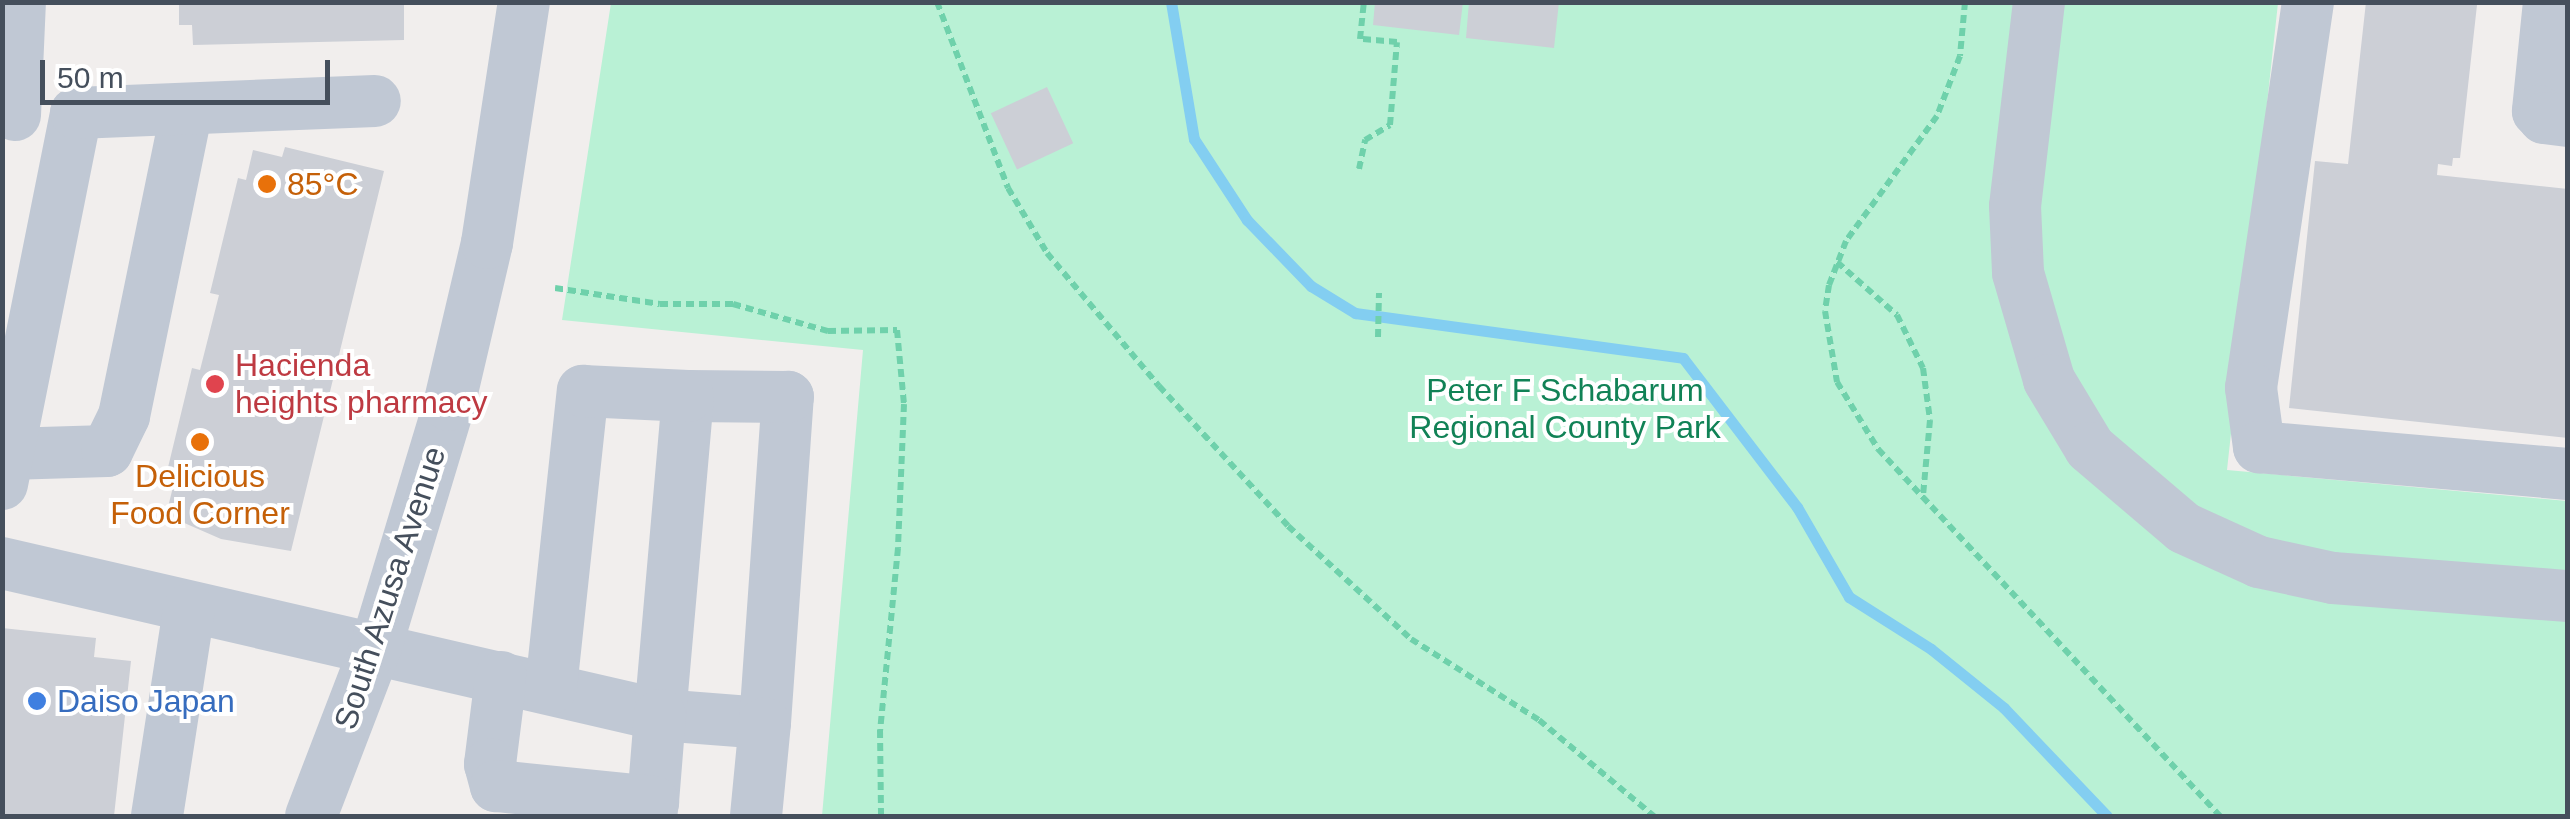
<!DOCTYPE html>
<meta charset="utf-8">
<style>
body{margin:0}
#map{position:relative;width:2570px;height:819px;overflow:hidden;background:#f1eeed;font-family:Helvetica,sans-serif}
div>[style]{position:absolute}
.green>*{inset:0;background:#b9f1d5}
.stream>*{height:11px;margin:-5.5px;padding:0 5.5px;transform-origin:5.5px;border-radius:5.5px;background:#83cef1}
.building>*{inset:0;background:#cccfd6;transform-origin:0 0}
.path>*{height:6px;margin-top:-3px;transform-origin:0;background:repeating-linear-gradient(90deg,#6fd1ab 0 8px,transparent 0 13px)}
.minor>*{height:52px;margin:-26px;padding:0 26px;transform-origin:26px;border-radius:26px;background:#c0c8d4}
.dots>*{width:28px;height:28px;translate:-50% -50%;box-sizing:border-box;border:5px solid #fff;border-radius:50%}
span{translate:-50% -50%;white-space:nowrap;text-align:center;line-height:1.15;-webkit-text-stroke:8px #fff;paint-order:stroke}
.food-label{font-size:32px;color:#c56008}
.left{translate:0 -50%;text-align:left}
.health-label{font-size:32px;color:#be3a42}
.park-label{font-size:32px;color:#118256}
.street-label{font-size:32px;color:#454f5c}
.shop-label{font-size:32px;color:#366cbe}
.frame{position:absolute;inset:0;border:5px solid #454f5c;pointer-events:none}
.scale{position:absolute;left:40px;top:60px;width:290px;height:45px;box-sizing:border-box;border:5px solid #454f5c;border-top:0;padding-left:12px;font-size:30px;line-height:35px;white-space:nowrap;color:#454f5c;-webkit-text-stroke:8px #fff;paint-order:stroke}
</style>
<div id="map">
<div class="green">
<div style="clip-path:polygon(611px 3px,2278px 3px,2227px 470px,2567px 501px,2567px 816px,822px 816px,863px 350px,562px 320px)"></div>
</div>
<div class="stream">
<div style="left:1171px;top:2px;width:139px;rotate:80.5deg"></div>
<div style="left:1194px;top:139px;width:97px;rotate:56.8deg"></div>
<div style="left:1247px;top:220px;width:92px;rotate:45.9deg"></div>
<div style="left:1311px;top:286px;width:52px;rotate:31.5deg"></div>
<div style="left:1355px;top:313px;width:331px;rotate:7.8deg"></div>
<div style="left:1683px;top:358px;width:188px;rotate:52.6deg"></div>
<div style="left:1797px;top:507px;width:104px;rotate:60deg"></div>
<div style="left:1849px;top:597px;width:97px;rotate:32.4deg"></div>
<div style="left:1931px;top:649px;width:94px;rotate:38.9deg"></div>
<div style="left:2004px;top:708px;width:149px;rotate:46.4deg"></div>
</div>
<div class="building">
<div style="clip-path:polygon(179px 2px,404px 2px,404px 40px,193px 45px,192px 25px,179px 25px)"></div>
<div style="clip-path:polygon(1375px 2px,1463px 2px,1459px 35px,1373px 25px)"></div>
<div style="clip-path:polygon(1469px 2px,1559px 2px,1554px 48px,1466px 38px)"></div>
<div style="clip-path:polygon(2366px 2px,2477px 5px,2460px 158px,2453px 158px,2452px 166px,2438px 164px,2437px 175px,2568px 189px,2568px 438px,2289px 408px,2315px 161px,2348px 164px)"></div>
<div style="left:1047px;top:87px;width:62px;height:62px;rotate:65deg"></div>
<div style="clip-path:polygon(285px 147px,384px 171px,291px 551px,221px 539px,166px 515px,173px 487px,164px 484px,192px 368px,200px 370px,219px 295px,210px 293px,238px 178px,246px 180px,253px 150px,282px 157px)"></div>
<div style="clip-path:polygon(2px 628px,96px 638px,94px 657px,131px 661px,114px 816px,2px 816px)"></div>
</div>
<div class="path">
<div style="left:937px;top:2px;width:199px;rotate:69.1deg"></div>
<div style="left:1008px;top:188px;width:76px;rotate:59deg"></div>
<div style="left:1047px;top:253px;width:174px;rotate:49.9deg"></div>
<div style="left:1159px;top:386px;width:190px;rotate:47.3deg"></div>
<div style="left:1288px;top:526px;width:167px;rotate:42.6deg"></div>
<div style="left:1411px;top:639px;width:151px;rotate:32.3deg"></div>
<div style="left:1539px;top:720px;width:150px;rotate:39.9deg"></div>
<div style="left:1965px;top:2px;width:54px;rotate:95.3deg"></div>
<div style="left:1960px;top:56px;width:64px;rotate:111deg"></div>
<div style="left:1937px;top:116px;width:155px;rotate:126.1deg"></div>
<div style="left:1846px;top:241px;width:47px;rotate:111.1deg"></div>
<div style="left:1829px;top:285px;width:26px;rotate:99deg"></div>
<div style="left:1825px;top:311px;width:72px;rotate:80.4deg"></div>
<div style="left:1837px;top:382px;width:79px;rotate:58.5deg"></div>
<div style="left:1878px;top:449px;width:502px;rotate:47.02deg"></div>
<div style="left:1359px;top:169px;width:30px;rotate:-78deg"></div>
<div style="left:1365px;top:140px;width:29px;rotate:-31deg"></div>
<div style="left:1390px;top:125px;width:83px;rotate:-85.2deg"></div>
<div style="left:1397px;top:42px;width:37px;rotate:-175deg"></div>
<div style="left:1360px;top:39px;width:37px;rotate:-84deg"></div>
<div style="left:1837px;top:262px;width:80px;rotate:41.5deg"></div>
<div style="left:1897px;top:315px;width:59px;rotate:63.9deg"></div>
<div style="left:1923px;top:368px;width:52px;rotate:82.3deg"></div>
<div style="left:1930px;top:420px;width:75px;rotate:95.3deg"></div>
<div style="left:555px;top:288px;width:106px;rotate:8.7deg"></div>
<div style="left:660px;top:304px;width:73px"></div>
<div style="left:733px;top:304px;width:99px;rotate:15.9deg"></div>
<div style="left:828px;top:331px;width:69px;rotate:-0.8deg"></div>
<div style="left:897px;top:330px;width:74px;rotate:84.6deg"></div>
<div style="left:904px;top:404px;width:144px;rotate:92.4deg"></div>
<div style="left:898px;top:548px;width:183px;rotate:95.6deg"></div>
<div style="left:880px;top:730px;width:86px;rotate:89.3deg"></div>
<div style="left:1378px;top:337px;width:44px;rotate:-88.7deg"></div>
</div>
<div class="minor">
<div style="left:2039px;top:2px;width:205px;rotate:96.7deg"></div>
<div style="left:2015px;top:206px;width:67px;rotate:87.4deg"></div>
<div style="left:2018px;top:273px;width:111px;rotate:73.8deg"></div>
<div style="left:2049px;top:380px;width:79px;rotate:58.9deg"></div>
<div style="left:2090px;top:448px;width:123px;rotate:40.4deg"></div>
<div style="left:2184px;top:528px;width:82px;rotate:24.4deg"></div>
<div style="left:2259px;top:562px;width:76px;rotate:12.2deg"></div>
<div style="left:2333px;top:578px;width:236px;rotate:4.4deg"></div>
<div style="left:2308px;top:2px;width:390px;rotate:98.4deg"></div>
<div style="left:2251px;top:388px;width:60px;rotate:82.3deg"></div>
<div style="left:2259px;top:447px;width:310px;rotate:5deg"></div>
<div style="left:2549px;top:2px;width:110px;rotate:95.8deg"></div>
<div style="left:2538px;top:111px;width:9px;rotate:49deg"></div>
<div style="left:2544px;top:118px;width:24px;rotate:7deg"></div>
<div style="left:15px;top:115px;width:113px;rotate:-87.5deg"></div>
<div style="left:8px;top:454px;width:99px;rotate:-1.7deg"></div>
<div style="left:107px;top:451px;width:39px;rotate:-64deg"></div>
<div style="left:124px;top:416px;width:313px;rotate:-78.4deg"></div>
<div style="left:2px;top:484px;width:378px;rotate:-78.7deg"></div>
<div style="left:76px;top:113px;width:299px;rotate:-2.3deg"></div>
<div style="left:2px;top:563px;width:675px;rotate:13.01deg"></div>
<div style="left:660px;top:715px;width:105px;rotate:4.4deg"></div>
<div style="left:765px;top:723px;width:327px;rotate:-86deg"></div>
<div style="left:788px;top:397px;width:100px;rotate:-179.4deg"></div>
<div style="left:688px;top:396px;width:320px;rotate:95deg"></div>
<div style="left:660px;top:715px;width:87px;rotate:94.6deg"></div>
<div style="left:653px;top:802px;width:14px;rotate:98deg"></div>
<div style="left:501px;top:677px;width:88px;rotate:97.2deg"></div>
<div style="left:490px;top:764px;width:23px;rotate:75deg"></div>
<div style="left:496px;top:786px;width:158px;rotate:5.8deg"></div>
<div style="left:551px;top:688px;width:299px;rotate:-83.9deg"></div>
<div style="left:583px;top:391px;width:105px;rotate:2.7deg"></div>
<div style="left:157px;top:816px;width:209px;rotate:-81.2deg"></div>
<div style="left:311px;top:816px;width:181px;rotate:-69deg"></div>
<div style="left:376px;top:647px;width:253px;rotate:-73.2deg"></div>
<div style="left:449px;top:405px;width:166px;rotate:-76.8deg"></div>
<div style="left:487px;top:243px;width:244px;rotate:-81.3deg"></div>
<div style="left:756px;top:816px;width:93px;rotate:-84.5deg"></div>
</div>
<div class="dots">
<div style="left:267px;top:184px;background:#e8710a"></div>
<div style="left:215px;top:384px;background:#e0444e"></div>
<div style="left:200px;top:442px;background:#e8710a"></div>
<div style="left:37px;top:701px;background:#3f7fe0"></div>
</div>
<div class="food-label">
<span class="left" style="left:287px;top:184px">85°C</span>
<span style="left:200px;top:495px">Delicious<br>Food Corner</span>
</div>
<div class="health-label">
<span class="left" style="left:235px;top:384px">Hacienda<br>heights pharmacy</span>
</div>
<div class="park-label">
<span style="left:1565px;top:409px">Peter F Schabarum<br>Regional County Park</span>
</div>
<div class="street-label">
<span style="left:390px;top:588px;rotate:-72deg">South Azusa Avenue</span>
</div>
<div class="shop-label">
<span class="left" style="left:57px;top:701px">Daiso Japan</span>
</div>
<div class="frame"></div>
<div class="scale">50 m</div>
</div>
